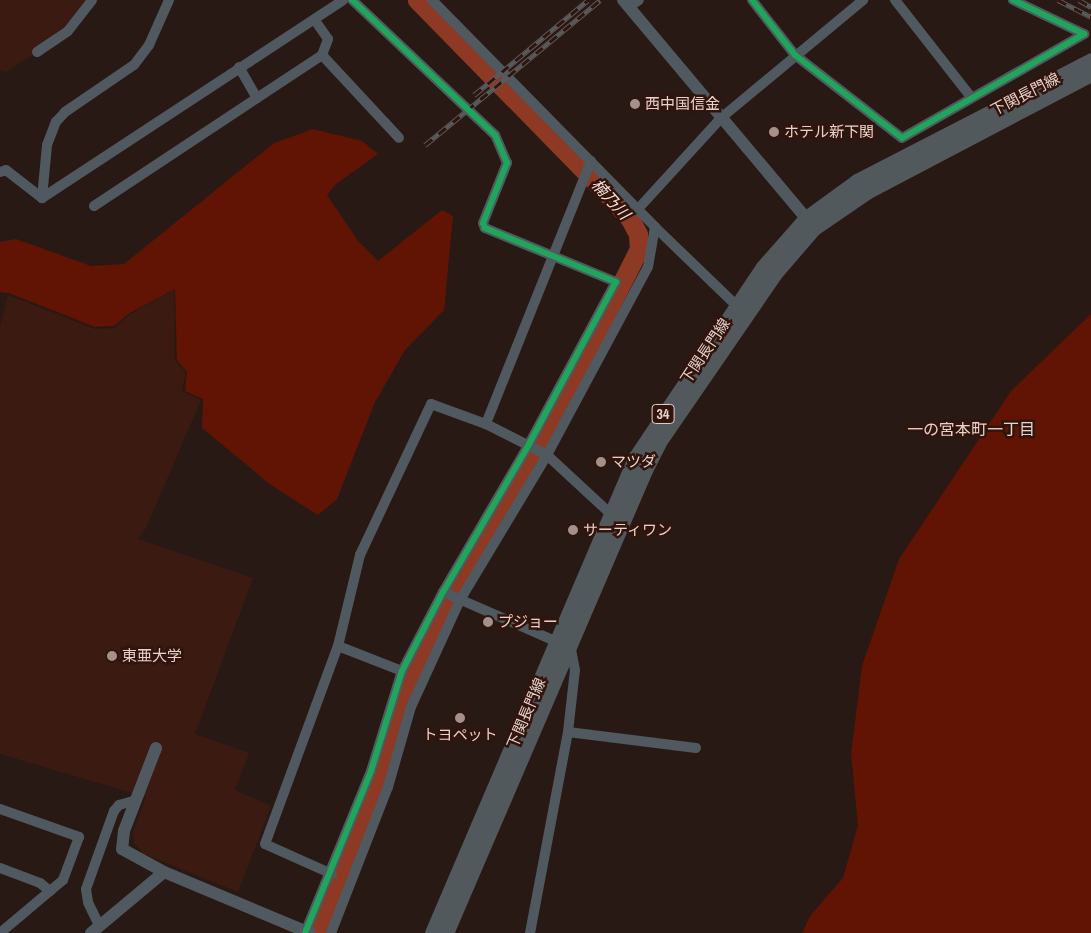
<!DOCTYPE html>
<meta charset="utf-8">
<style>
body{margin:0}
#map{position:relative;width:1091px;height:933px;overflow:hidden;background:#291914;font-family:"Archivo Narrow","Noto Sans JP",sans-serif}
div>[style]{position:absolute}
.built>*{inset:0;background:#3b1a11}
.green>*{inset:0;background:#611403}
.river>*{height:19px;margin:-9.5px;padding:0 9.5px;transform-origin:9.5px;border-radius:9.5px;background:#8d3924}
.minor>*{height:10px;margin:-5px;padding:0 5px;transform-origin:5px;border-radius:5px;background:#4f595f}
.tertiary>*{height:12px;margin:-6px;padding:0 6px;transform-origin:6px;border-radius:6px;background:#4f595f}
.primary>*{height:15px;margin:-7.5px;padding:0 7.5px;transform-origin:7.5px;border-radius:7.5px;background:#52595d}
.rail>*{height:5px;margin-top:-2.5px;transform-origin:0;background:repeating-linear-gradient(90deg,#31140c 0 9px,#5b5a5b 0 18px);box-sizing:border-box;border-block:1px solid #5b5a5b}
.cycleway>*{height:6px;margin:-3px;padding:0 3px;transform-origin:3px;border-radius:3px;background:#20a55d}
.dots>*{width:14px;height:14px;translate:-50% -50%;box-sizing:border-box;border:2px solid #31140c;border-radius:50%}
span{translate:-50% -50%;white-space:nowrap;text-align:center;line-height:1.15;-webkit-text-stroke:5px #31140c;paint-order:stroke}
.shield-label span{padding:1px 4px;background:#31140c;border:1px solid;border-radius:4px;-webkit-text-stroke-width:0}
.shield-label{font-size:14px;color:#e7d2cd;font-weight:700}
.street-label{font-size:15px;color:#e7d2cd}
.poi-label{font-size:15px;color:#e7d2cd}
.left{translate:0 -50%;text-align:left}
.water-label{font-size:16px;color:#f9ded7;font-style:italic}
.neighbourhood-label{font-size:16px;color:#e7d2cd}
</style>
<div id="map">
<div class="built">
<div style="clip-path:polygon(0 0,92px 0,68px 31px,6px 72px,0 70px)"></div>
<div style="clip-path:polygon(174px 290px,175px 361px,186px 372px,182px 391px,201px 400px,146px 528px,138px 539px,253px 578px,195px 734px,249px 753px,235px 790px,271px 806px,238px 892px,144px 854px,134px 843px,133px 832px,146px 797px,0 754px,0 327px,8px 295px,95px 329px,115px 328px,129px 315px)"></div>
</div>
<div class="green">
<div style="clip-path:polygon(313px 129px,362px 141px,378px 154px,336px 184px,327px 195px,358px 241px,378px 261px,442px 210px,453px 216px,444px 310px,405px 350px,375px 402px,337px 499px,318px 515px,271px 485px,202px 428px,203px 399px,185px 391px,187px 372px,177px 360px,175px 289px,128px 314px,114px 326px,95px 327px,9px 293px,0 292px,0 242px,16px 239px,91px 266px,124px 264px,274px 143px)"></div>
<div style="clip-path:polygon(1091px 314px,1091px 933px,802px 933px,810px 916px,843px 878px,858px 825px,851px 754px,862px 666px,899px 559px,1011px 391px)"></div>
</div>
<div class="river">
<div style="left:317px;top:933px;width:187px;rotate:-68.4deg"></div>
<div style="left:386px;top:759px;width:38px;rotate:-76deg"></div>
<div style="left:395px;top:722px;width:66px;rotate:-69.6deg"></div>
<div style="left:418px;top:660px;width:250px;rotate:-60.6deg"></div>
<div style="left:541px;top:442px;width:216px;rotate:-63.1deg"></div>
<div style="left:639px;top:249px;width:15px;rotate:-94deg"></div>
<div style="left:638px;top:234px;width:17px;rotate:-118deg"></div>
<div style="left:630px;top:219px;width:27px;rotate:-132deg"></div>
<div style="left:612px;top:199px;width:279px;rotate:-134.4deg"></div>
</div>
<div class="minor">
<div style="left:432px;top:0;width:318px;rotate:45.5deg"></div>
<div style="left:655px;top:227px;width:118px;rotate:44deg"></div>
<div style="left:752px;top:0;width:70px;rotate:52deg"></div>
<div style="left:795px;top:55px;width:135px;rotate:37.8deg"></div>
<div style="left:902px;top:138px;width:210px;rotate:-29.7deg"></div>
<div style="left:1084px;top:34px;width:79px;rotate:-154.4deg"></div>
<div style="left:895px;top:0;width:123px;rotate:51.9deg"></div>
<div style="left:629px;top:7px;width:12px;rotate:-35deg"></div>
<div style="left:37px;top:52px;width:37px;rotate:-34deg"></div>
<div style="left:68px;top:31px;width:39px;rotate:-52deg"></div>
<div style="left:322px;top:55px;width:113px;rotate:47.1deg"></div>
<div style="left:239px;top:67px;width:36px;rotate:60deg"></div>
<div style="left:591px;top:161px;width:283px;rotate:111.8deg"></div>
<div style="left:486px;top:424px;width:68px;rotate:26.9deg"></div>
<div style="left:547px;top:455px;width:93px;rotate:42.8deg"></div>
<div style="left:0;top:172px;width:6px;rotate:-18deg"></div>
<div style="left:6px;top:170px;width:46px;rotate:37.9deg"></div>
<div style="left:42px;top:198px;width:360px;rotate:-33.3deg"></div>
<div style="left:42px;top:198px;width:53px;rotate:-84.6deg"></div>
<div style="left:47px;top:145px;width:25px;rotate:-69deg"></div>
<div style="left:56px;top:122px;width:13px;rotate:-48deg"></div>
<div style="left:65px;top:112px;width:83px;rotate:-34.3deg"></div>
<div style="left:134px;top:65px;width:25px;rotate:-53deg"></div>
<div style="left:149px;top:45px;width:49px;rotate:-66deg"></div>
<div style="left:94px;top:206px;width:273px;rotate:-33.5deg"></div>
<div style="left:322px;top:55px;width:17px;rotate:-69deg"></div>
<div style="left:328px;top:39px;width:24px;rotate:-125deg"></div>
<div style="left:638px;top:209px;width:123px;rotate:-47.6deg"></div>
<div style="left:721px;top:118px;width:185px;rotate:-39.7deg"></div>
<div style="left:443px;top:592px;width:130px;rotate:23.6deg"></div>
<div style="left:338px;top:646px;width:69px;rotate:21.3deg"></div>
<div style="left:568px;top:732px;width:129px;rotate:7.1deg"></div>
<div style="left:0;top:809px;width:84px;rotate:19.5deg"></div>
<div style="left:79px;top:837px;width:46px;rotate:110.4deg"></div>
<div style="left:63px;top:880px;width:82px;rotate:139.9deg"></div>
<div style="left:0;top:868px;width:43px;rotate:20.6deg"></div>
<div style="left:40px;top:883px;width:13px;rotate:39deg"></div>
<div style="left:332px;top:874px;width:73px;rotate:-155.9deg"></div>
<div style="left:265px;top:844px;width:211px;rotate:-69.8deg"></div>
<div style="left:338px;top:646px;width:94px;rotate:-76.4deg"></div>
<div style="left:360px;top:555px;width:167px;rotate:-64.8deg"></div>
<div style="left:431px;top:404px;width:59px;rotate:20deg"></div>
<div style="left:99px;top:925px;width:25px;rotate:-116deg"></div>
<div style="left:88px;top:902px;width:13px;rotate:-99deg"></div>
<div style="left:86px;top:889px;width:83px;rotate:-70.3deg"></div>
<div style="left:114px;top:811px;width:8px;rotate:-50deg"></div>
<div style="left:119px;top:805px;width:18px;rotate:-16deg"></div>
<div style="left:305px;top:933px;width:175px;rotate:-67.8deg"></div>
<div style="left:371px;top:771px;width:105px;rotate:-72.8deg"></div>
<div style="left:402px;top:671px;width:89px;rotate:-62.6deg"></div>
<div style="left:443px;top:592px;width:171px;rotate:-59.8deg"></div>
<div style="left:529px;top:444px;width:184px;rotate:-61.8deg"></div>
<div style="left:616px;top:282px;width:142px;rotate:-157.6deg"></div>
<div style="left:485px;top:228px;width:5px;rotate:-112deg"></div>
<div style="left:483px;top:223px;width:65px;rotate:-68.2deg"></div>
<div style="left:507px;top:163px;width:30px;rotate:-113deg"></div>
<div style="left:495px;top:135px;width:197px;rotate:-136.6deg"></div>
<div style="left:331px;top:933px;width:157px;rotate:-68.7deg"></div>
<div style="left:388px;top:787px;width:83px;rotate:-74deg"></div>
<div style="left:411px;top:707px;width:118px;rotate:-65.4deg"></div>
<div style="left:460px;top:600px;width:169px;rotate:-59deg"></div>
<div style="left:547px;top:455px;width:213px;rotate:-61.8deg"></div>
<div style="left:648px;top:267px;width:41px;rotate:-80.1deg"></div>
<div style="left:530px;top:933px;width:205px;rotate:-79.3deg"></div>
<div style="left:568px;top:732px;width:62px;rotate:-83.6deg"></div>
<div style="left:575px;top:670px;width:26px;rotate:-101deg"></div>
</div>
<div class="tertiary">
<div style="left:623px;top:0;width:292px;rotate:50deg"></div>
<div style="left:156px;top:748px;width:89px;rotate:111.1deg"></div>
<div style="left:124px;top:831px;width:18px;rotate:96deg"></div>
<div style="left:122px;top:849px;width:48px;rotate:28.7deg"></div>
<div style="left:91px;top:933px;width:95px;rotate:-39.9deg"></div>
<div style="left:164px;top:872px;width:158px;rotate:22.7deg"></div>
</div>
<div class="primary">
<div style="left:432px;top:933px;width:517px;rotate:-66.86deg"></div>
<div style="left:635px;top:458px;width:230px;rotate:-56.2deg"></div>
<div style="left:763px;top:267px;width:65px;rotate:-48.7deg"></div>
<div style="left:806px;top:218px;width:63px;rotate:-36deg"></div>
<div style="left:857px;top:181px;width:263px;rotate:-27.3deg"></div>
<div style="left:446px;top:933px;width:504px;rotate:-66.74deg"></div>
<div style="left:645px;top:470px;width:31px;rotate:-63deg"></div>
<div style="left:659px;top:442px;width:205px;rotate:-55.5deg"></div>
<div style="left:775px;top:273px;width:60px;rotate:-49.1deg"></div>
<div style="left:814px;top:228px;width:65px;rotate:-34.4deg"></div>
<div style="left:868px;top:191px;width:252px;rotate:-27.7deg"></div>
</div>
<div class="rail">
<div style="left:1058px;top:0;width:37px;rotate:27deg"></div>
<div style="left:1079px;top:0;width:14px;rotate:30deg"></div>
<div style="left:474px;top:95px;width:148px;rotate:-39.8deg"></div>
<div style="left:425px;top:145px;width:227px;rotate:-39.6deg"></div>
</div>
<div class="cycleway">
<div style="left:752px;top:0;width:70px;rotate:52deg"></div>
<div style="left:795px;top:55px;width:135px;rotate:37.8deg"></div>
<div style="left:902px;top:138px;width:210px;rotate:-29.7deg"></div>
<div style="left:1084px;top:34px;width:79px;rotate:-154.4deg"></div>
<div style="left:305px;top:933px;width:175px;rotate:-67.8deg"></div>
<div style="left:371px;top:771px;width:105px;rotate:-72.8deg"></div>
<div style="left:402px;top:671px;width:89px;rotate:-62.6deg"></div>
<div style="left:443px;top:592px;width:171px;rotate:-59.8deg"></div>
<div style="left:529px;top:444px;width:184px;rotate:-61.8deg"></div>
<div style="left:616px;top:282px;width:142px;rotate:-157.6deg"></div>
<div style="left:485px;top:228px;width:5px;rotate:-112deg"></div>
<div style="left:483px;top:223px;width:65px;rotate:-68.2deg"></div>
<div style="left:507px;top:163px;width:30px;rotate:-113deg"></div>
<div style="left:495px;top:135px;width:197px;rotate:-136.6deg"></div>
</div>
<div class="dots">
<div style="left:635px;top:104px;background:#a4918c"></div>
<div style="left:774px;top:132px;background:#a4918c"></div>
<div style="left:601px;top:462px;background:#a4918c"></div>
<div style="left:573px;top:530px;background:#a4918c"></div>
<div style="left:488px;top:622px;background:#a4918c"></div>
<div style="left:112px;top:656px;background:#a4918c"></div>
<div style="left:460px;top:718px;background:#a4918c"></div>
</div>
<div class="shield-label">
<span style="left:663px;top:414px">34</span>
</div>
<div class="street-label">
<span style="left:1025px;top:94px;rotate:-27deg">下関長門線</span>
<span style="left:705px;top:351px;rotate:-56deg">下関長門線</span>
<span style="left:526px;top:713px;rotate:-67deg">下関長門線</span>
</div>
<div class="poi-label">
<span class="left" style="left:645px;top:104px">西中国信金</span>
<span class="left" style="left:784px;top:132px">ホテル新下関</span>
<span class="left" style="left:611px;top:462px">マツダ</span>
<span class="left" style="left:583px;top:530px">サーティワン</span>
<span class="left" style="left:498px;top:622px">プジョー</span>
<span class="left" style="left:122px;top:656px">東亜大学</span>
<span style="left:460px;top:735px">トヨペット</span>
</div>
<div class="water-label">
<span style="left:611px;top:199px;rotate:48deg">楠乃川</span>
</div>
<div class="neighbourhood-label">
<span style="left:971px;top:429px">一の宮本町一丁目</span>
</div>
</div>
